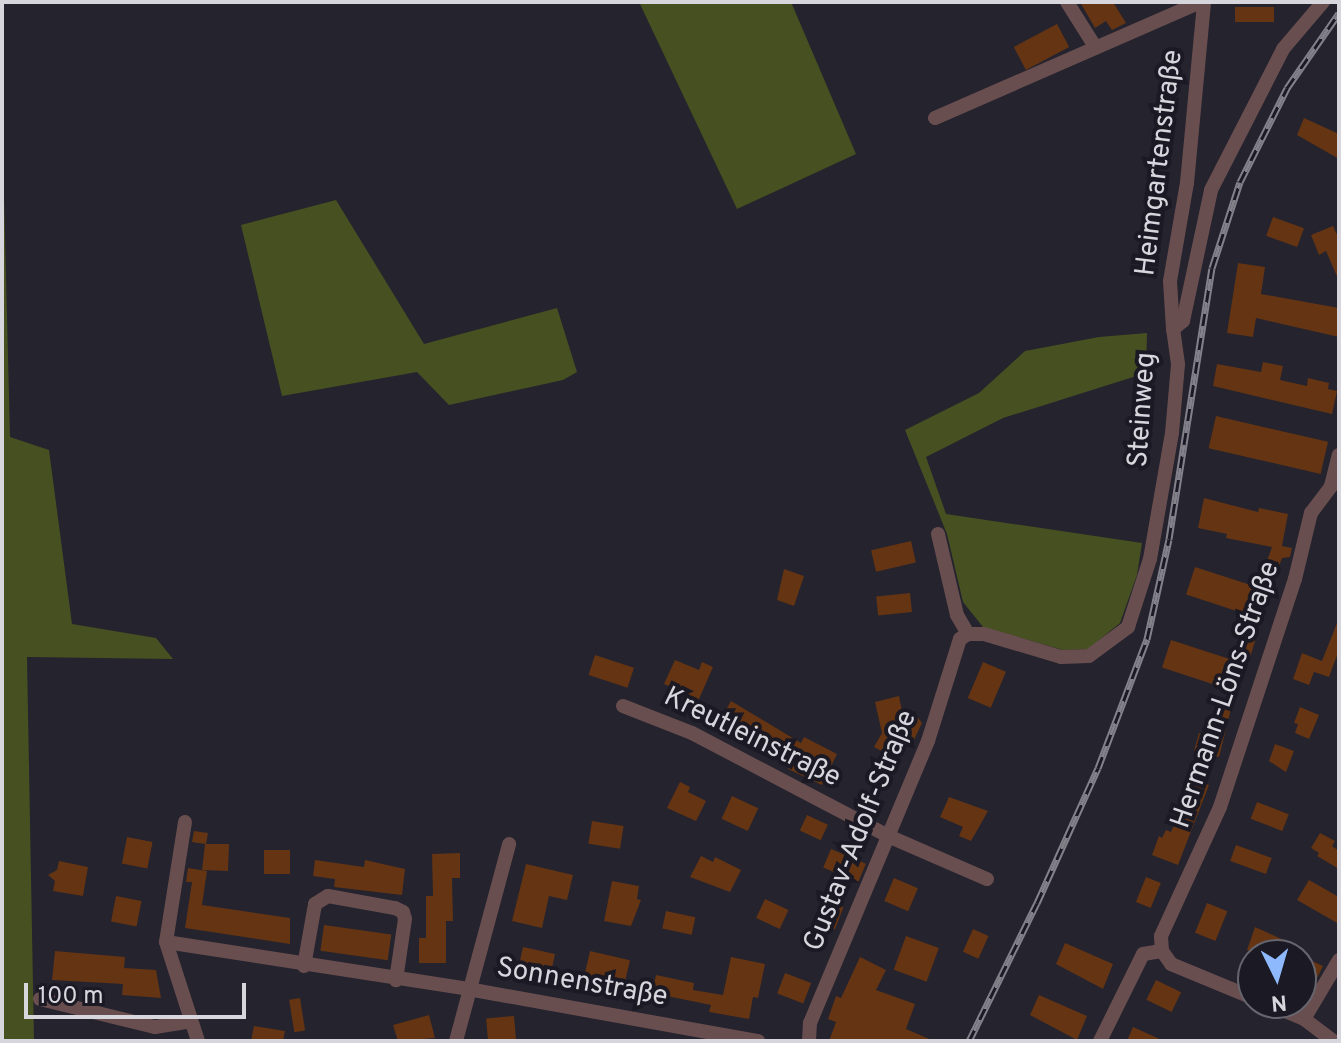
<!DOCTYPE html>
<meta charset="utf-8">
<style>
body{margin:0}
#map{position:relative;width:1341px;height:1043px;overflow:hidden;background:#24232e;font-family:Overpass,sans-serif}
div>[style]{position:absolute}
.green>*{inset:0;background:#475020}
.building>*{inset:0;background:#643413;transform-origin:0 0}
.street>*{height:14px;margin:-7px;padding:0 7px;transform-origin:7px;border-radius:7px;background:#694e4f}
.rail>*{height:7px;margin-top:-3.5px;transform-origin:0;background:repeating-linear-gradient(90deg,#1b1a24 0 12px,#83828b 0 24px);box-sizing:border-box;border-block:2px solid #83828b}
span{translate:-50% -50%;white-space:nowrap;text-align:center;line-height:1.15;-webkit-text-stroke:8px #1b1a24;paint-order:stroke}
.street-label{font-size:28px;color:#d7d6dd}
.frame{position:absolute;inset:0;border:4px solid #d7d6dd;pointer-events:none}
.north{position:absolute;left:1237px;top:939px;width:80px;height:80px;box-sizing:border-box;background:#1b1a24;border:2px solid #66656e;border-radius:50%;rotate:175deg;font-size:22px;font-weight:700;line-height:32px;text-align:center;color:#d7d6dd}
.north::after{content:'';display:block;margin:auto;width:28px;height:36px;background:#8eb9fd;clip-path:polygon(50% 0,100% 100%,50% 72%,0 100%)}
.scale{position:absolute;left:24px;top:983px;width:222px;height:36px;box-sizing:border-box;border:4px solid #d7d6dd;border-top:0;padding-left:10px;font-size:24px;line-height:28px;white-space:nowrap;color:#d7d6dd;-webkit-text-stroke:6px #1b1a24;paint-order:stroke}
</style>
<div id="map">
<div class="green">
<div style="clip-path:polygon(639px 2px,791px 2px,856px 154px,737px 209px)"></div>
<div style="clip-path:polygon(2px 115px,10px 437px,49px 450px,72px 624px,156px 638px,173px 659px,27px 657px,34px 1041px,4px 1041px)"></div>
<div style="clip-path:polygon(336px 200px,424px 344px,557px 308px,577px 372px,563px 380px,449px 405px,417px 372px,282px 396px,241px 225px)"></div>
<div style="clip-path:polygon(1147px 333px,1146px 373px,1003px 418px,926px 457px,946px 514px,1142px 543px,1137px 575px,1120px 623px,1088px 649px,1063px 650px,983px 627px,963px 602px,947px 534px,905px 430px,979px 393px,1025px 351px,1099px 337px)"></div>
</div>
<div class="building">
<div style="clip-path:polygon(1080px 2px,1113px 2px,1126px 23px,1112px 30px,1106px 21px,1095px 28px)"></div>
<div style="left:1235px;top:7px;width:39px;height:15px"></div>
<div style="left:1057px;top:24px;width:26px;height:49px;rotate:62deg"></div>
<div style="clip-path:polygon(1304px 118px,1339px 134px,1339px 159px,1297px 135px)"></div>
<div style="left:1273px;top:217px;width:33px;height:20px;rotate:20deg"></div>
<div style="clip-path:polygon(1333px 226px,1339px 239px,1339px 281px,1326px 251px,1319px 255px,1311px 235px)"></div>
<div style="clip-path:polygon(1238px 263px,1265px 267px,1261px 294px,1339px 308px,1339px 337px,1256px 318px,1253px 337px,1227px 333px)"></div>
<div style="clip-path:polygon(1263px 362px,1283px 366px,1280px 380px,1307px 386px,1308px 378px,1329px 383px,1328px 389px,1337px 391px,1332px 414px,1213px 386px,1217px 364px,1261px 372px)"></div>
<div style="left:1216px;top:416px;width:115px;height:33px;rotate:13deg"></div>
<div style="clip-path:polygon(1204px 498px,1258px 512px,1259px 508px,1288px 514px,1282px 546px,1292px 548px,1290px 557px,1282px 558px,1272px 585px,1260px 580px,1272px 547px,1226px 538px,1227px 534px,1198px 528px)"></div>
<div style="left:911px;top:541px;width:22px;height:41px;rotate:77deg"></div>
<div style="left:1195px;top:567px;width:69px;height:29px;rotate:18deg"></div>
<div style="clip-path:polygon(784px 569px,804px 576px,794px 606px,777px 600px)"></div>
<div style="left:910px;top:593px;width:19px;height:34px;rotate:84deg"></div>
<div style="clip-path:polygon(1339px 618px,1339px 650px,1329px 677px,1314px 672px,1309px 685px,1293px 679px,1302px 653px,1322px 661px)"></div>
<div style="left:1245px;top:626px;width:14px;height:30px;rotate:17deg"></div>
<div style="left:1171px;top:640px;width:69px;height:29px;rotate:18deg"></div>
<div style="left:595px;top:655px;width:41px;height:21px;rotate:18deg"></div>
<div style="clip-path:polygon(675px 660px,699px 670px,702px 662px,713px 667px,699px 699px,664px 684px)"></div>
<div style="left:983px;top:662px;width:25px;height:39px;rotate:23deg"></div>
<div style="clip-path:polygon(899px 696px,904px 721px,915px 714px,922px 723px,912px 744px,897px 739px,889px 755px,874px 747px,882px 733px,875px 702px)"></div>
<div style="clip-path:polygon(1221px 698px,1233px 701px,1219px 757px,1194px 751px,1199px 733px,1210px 736px)"></div>
<div style="clip-path:polygon(731px 701px,801px 743px,804px 737px,837px 754px,822px 785px,788px 769px,792px 762px,718px 724px)"></div>
<div style="clip-path:polygon(1300px 707px,1319px 715px,1309px 739px,1295px 733px,1298px 724px,1294px 723px)"></div>
<div style="clip-path:polygon(1275px 744px,1294px 751px,1286px 772px,1269px 761px)"></div>
<div style="clip-path:polygon(1193px 778px,1209px 785px,1178px 865px,1152px 855px,1159px 836px,1162px 838px,1166px 830px,1171px 832px)"></div>
<div style="clip-path:polygon(680px 782px,690px 787px,688px 792px,706px 801px,696px 821px,667px 808px)"></div>
<div style="left:732px;top:796px;width:29px;height:25px;rotate:25deg"></div>
<div style="clip-path:polygon(949px 797px,988px 811px,971px 841px,959px 836px,963px 827px,940px 817px)"></div>
<div style="left:1257px;top:802px;width:34px;height:18px;rotate:21deg"></div>
<div style="left:807px;top:815px;width:23px;height:17px;rotate:25deg"></div>
<div style="left:592px;top:821px;width:32px;height:23px;rotate:9deg"></div>
<div style="clip-path:polygon(194px 831px,208px 833px,206px 844px,229px 844px,228px 871px,202px 870px,205px 844px,192px 842px)"></div>
<div style="clip-path:polygon(1320px 833px,1335px 841px,1332px 846px,1339px 851px,1339px 869px,1317px 856px,1319px 853px,1311px 848px)"></div>
<div style="left:127px;top:837px;width:26px;height:27px;rotate:11deg"></div>
<div style="left:1236px;top:845px;width:38px;height:17px;rotate:20deg"></div>
<div style="left:831px;top:849px;width:38px;height:20px;rotate:23deg"></div>
<div style="left:264px;top:850px;width:26px;height:24px"></div>
<div style="clip-path:polygon(460px 853px,460px 878px,452px 878px,453px 921px,446px 921px,446px 963px,419px 963px,419px 938px,426px 938px,426px 896px,433px 896px,432px 854px)"></div>
<div style="clip-path:polygon(701px 856px,713px 862px,715px 857px,741px 870px,730px 892px,690px 877px)"></div>
<div style="clip-path:polygon(315px 860px,364px 867px,365px 860px,405px 869px,402px 895px,334px 887px,335px 879px,313px 876px)"></div>
<div style="clip-path:polygon(59px 861px,88px 867px,83px 896px,53px 891px,55px 881px,48px 875px,57px 870px)"></div>
<div style="clip-path:polygon(526px 864px,573px 875px,567px 900px,549px 896px,542px 928px,512px 921px)"></div>
<div style="clip-path:polygon(188px 868px,207px 871px,202px 905px,290px 918px,290px 944px,185px 928px,192px 882px,186px 882px)"></div>
<div style="left:1146px;top:877px;width:16px;height:27px;rotate:22deg"></div>
<div style="left:894px;top:878px;width:26px;height:25px;rotate:23deg"></div>
<div style="clip-path:polygon(1309px 880px,1339px 897px,1339px 924px,1297px 900px)"></div>
<div style="clip-path:polygon(612px 881px,639px 886px,637px 899px,641px 900px,631px 926px,604px 921px)"></div>
<div style="left:116px;top:896px;width:26px;height:26px;rotate:11deg"></div>
<div style="left:765px;top:899px;width:26px;height:21px;rotate:25deg"></div>
<div style="left:823px;top:899px;width:22px;height:24px;rotate:21deg"></div>
<div style="left:1207px;top:903px;width:22px;height:32px;rotate:22deg"></div>
<div style="left:666px;top:911px;width:30px;height:18px;rotate:12deg"></div>
<div style="left:324px;top:925px;width:68px;height:26px;rotate:8deg"></div>
<div style="clip-path:polygon(1255px 927px,1286px 941px,1283px 946px,1293px 955px,1260px 955px,1247px 950px)"></div>
<div style="left:973px;top:929px;width:17px;height:25px;rotate:24deg"></div>
<div style="left:906px;top:936px;width:35px;height:36px;rotate:20deg"></div>
<div style="clip-path:polygon(1065px 943px,1113px 964px,1103px 989px,1056px 964px)"></div>
<div style="clip-path:polygon(523px 947px,555px 954px,552px 968px,541px 966px,539px 975px,518px 970px)"></div>
<div style="clip-path:polygon(55px 951px,125px 957px,124px 968px,156px 970px,161px 998px,122px 995px,123px 984px,52px 980px)"></div>
<div style="left:590px;top:951px;width:41px;height:28px;rotate:13deg"></div>
<div style="clip-path:polygon(1301px 956px,1323px 966px,1316px 980px,1301px 974px)"></div>
<div style="clip-path:polygon(731px 957px,765px 964px,758px 998px,753px 997px,749px 1019px,709px 1012px,711px 1005px,652px 993px,656px 975px,694px 983px,693px 990px,723px 995px)"></div>
<div style="clip-path:polygon(860px 957px,886px 970px,876px 990px,915px 1004px,906px 1029px,934px 1041px,829px 1041px,836px 1022px,828px 1019px,836px 996px,841px 998px)"></div>
<div style="left:785px;top:973px;width:28px;height:22px;rotate:21deg"></div>
<div style="left:1156px;top:980px;width:28px;height:22px;rotate:26deg"></div>
<div style="clip-path:polygon(1039px 995px,1087px 1016px,1077px 1040px,1030px 1015px)"></div>
<div style="left:300px;top:998px;width:33px;height:11px;rotate:81deg"></div>
<div style="clip-path:polygon(429px 1015px,435px 1038px,398px 1041px,393px 1025px)"></div>
<div style="left:514px;top:1016px;width:25px;height:28px;rotate:85deg"></div>
<div style="clip-path:polygon(254px 1026px,285px 1031px,283px 1041px,251px 1041px)"></div>
<div style="clip-path:polygon(1133px 1027px,1164px 1041px,1127px 1041px)"></div>
</div>
<div class="street">
<div style="left:1067px;top:2px;width:54px;rotate:57.8deg"></div>
<div style="left:935px;top:118px;width:289px;rotate:-23.6deg"></div>
<div style="left:1173px;top:329px;width:48px;rotate:-93.6deg"></div>
<div style="left:1170px;top:281px;width:99px;rotate:-80.2deg"></div>
<div style="left:1187px;top:183px;width:182px;rotate:-84.6deg"></div>
<div style="left:938px;top:534px;width:83px;rotate:76.8deg"></div>
<div style="left:957px;top:615px;width:22px;rotate:60deg"></div>
<div style="left:623px;top:706px;width:74px;rotate:21.4deg"></div>
<div style="left:692px;top:733px;width:221px;rotate:27.7deg"></div>
<div style="left:888px;top:836px;width:108px;rotate:23.5deg"></div>
<div style="left:185px;top:822px;width:121px;rotate:99deg"></div>
<div style="left:166px;top:942px;width:104px;rotate:72.1deg"></div>
<div style="left:166px;top:942px;width:306px;rotate:8.8deg"></div>
<div style="left:468px;top:989px;width:295px;rotate:10.2deg"></div>
<div style="left:1162px;top:951px;width:15px;rotate:-94deg"></div>
<div style="left:1161px;top:936px;width:142px;rotate:-65.4deg"></div>
<div style="left:1220px;top:807px;width:240px;rotate:-71.8deg"></div>
<div style="left:1295px;top:579px;width:68px;rotate:-76.4deg"></div>
<div style="left:1311px;top:513px;width:34px;rotate:-53deg"></div>
<div style="left:1331px;top:486px;width:32px;rotate:-76deg"></div>
<div style="left:304px;top:966px;width:63px;rotate:-79.9deg"></div>
<div style="left:315px;top:904px;width:15px;rotate:-32deg"></div>
<div style="left:328px;top:896px;width:68px;rotate:10.2deg"></div>
<div style="left:395px;top:908px;width:9px;rotate:27deg"></div>
<div style="left:403px;top:912px;width:7px;rotate:74deg"></div>
<div style="left:405px;top:919px;width:62px;rotate:98.4deg"></div>
<div style="left:40px;top:999px;width:118px;rotate:13.7deg"></div>
<div style="left:155px;top:1027px;width:36px;rotate:-9deg"></div>
<div style="left:1266px;top:1003px;width:41px;rotate:22.8deg"></div>
<div style="left:1304px;top:1019px;width:36px;rotate:37deg"></div>
<div style="left:1304px;top:1019px;width:69px;rotate:-59.3deg"></div>
<div style="left:456px;top:1041px;width:204px;rotate:-74.9deg"></div>
<div style="left:809px;top:1041px;width:18px;rotate:-87deg"></div>
<div style="left:810px;top:1023px;width:306px;rotate:-67.3deg"></div>
<div style="left:928px;top:741px;width:107px;rotate:-72.6deg"></div>
<div style="left:960px;top:639px;width:9px;rotate:-32deg"></div>
<div style="left:968px;top:634px;width:16px"></div>
<div style="left:984px;top:634px;width:80px;rotate:16.6deg"></div>
<div style="left:1061px;top:657px;width:28px;rotate:-2deg"></div>
<div style="left:1089px;top:656px;width:49px;rotate:-36.6deg"></div>
<div style="left:1128px;top:627px;width:71px;rotate:-72.1deg"></div>
<div style="left:1150px;top:559px;width:128px;rotate:-80.1deg"></div>
<div style="left:1172px;top:433px;width:69px;rotate:-85deg"></div>
<div style="left:1178px;top:364px;width:35px;rotate:-98deg"></div>
<div style="left:1173px;top:329px;width:13px;rotate:-39deg"></div>
<div style="left:1183px;top:321px;width:134px;rotate:-77.9deg"></div>
<div style="left:1211px;top:190px;width:158px;rotate:-62.9deg"></div>
<div style="left:1283px;top:49px;width:62px;rotate:-49.6deg"></div>
<div style="left:1100px;top:1041px;width:97px;rotate:-63.7deg"></div>
<div style="left:1143px;top:954px;width:19px;rotate:-9deg"></div>
<div style="left:1162px;top:951px;width:16px;rotate:55deg"></div>
<div style="left:1171px;top:964px;width:89px;rotate:22.5deg"></div>
</div>
<div class="rail">
<div style="left:969px;top:1041px;width:154px;rotate:-63.8deg"></div>
<div style="left:1037px;top:903px;width:148px;rotate:-65.7deg"></div>
<div style="left:1098px;top:768px;width:138px;rotate:-69.2deg"></div>
<div style="left:1147px;top:639px;width:102px;rotate:-77.6deg"></div>
<div style="left:1169px;top:539px;width:274px;rotate:-81deg"></div>
<div style="left:1212px;top:268px;width:90px;rotate:-72deg"></div>
<div style="left:1240px;top:182px;width:105px;rotate:-63.4deg"></div>
<div style="left:1287px;top:88px;width:91px;rotate:-55.3deg"></div>
</div>
<div class="street-label">
<span style="left:1160px;top:163px;rotate:-83deg">Heimgartenstraße</span>
<span style="left:1143px;top:410px;rotate:-86deg">Steinweg</span>
<span style="left:1226px;top:695px;rotate:-71deg">Hermann-Löns-Straße</span>
<span style="left:752px;top:738px;rotate:26deg">Kreutleinstraße</span>
<span style="left:861px;top:831px;rotate:-68deg">Gustav-Adolf-Straße</span>
<span style="left:582px;top:983px;rotate:10deg">Sonnenstraße</span>
</div>
<div class="frame"></div>
<div class="north">N</div>
<div class="scale">100 m</div>
</div>
